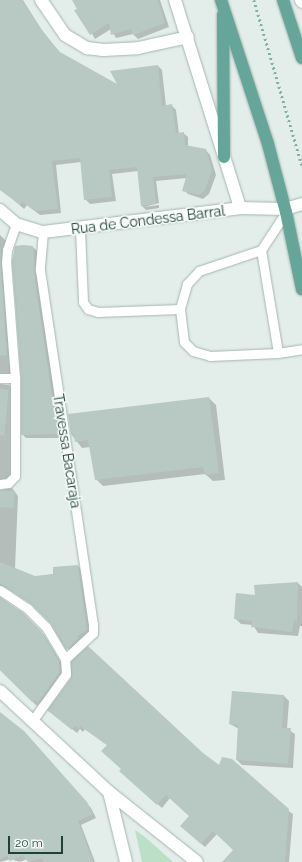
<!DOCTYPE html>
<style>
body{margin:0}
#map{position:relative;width:302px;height:862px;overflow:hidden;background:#e3ede9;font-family:Raleway,sans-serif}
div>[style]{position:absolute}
.green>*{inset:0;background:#bbdfc7}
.shadow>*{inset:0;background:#0003}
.building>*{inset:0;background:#b8c8c3;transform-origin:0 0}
.path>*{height:2.5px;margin-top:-1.25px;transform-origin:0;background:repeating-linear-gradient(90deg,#82b2a6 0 2px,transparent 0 5px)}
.roads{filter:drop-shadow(0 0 1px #a5b6b1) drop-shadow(0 0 1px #a5b6b1)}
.service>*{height:9px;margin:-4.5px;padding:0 4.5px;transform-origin:4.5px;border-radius:4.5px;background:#fff}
.minor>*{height:12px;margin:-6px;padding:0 6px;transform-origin:6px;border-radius:6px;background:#fff}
.primary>*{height:12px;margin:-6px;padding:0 6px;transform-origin:6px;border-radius:6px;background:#66a599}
span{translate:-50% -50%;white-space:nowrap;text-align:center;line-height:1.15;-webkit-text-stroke:3.5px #f4faf7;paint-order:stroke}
.street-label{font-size:14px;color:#22403a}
.scale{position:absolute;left:8px;top:836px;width:55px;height:18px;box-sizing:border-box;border:2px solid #22403a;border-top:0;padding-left:5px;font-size:12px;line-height:14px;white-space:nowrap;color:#22403a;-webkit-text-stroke:3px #f4faf7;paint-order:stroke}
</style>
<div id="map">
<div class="green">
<div style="clip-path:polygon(135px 830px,145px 837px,173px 862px,142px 862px)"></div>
</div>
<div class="shadow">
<div style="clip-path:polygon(0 0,23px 0,41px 29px,61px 54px,120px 86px,158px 66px,162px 70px,166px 106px,172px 106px,176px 110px,179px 134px,183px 133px,188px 137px,188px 147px,206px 150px,210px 155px,216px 175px,209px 194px,203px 199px,188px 194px,184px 190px,187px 178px,156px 181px,159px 203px,144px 207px,159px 205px,159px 208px,146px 210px,142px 206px,138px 171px,112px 174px,116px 201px,90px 204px,85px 199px,81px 162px,56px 165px,61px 213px,40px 215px,27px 205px,24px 209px,15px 201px,0 180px)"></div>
<div style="clip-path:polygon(73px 0,160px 0,169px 27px,138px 39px,133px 34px,116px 38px,111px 29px,95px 39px)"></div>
<div style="clip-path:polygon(0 235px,8px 243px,12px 376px,0 379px)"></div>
<div style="clip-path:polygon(33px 247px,37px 251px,40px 293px,62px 438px,26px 438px,22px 434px)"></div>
<div style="clip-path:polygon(0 384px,9px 385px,13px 389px,13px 477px,0 484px)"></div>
<div style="clip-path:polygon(209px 398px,216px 405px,225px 480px,213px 481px,205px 474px,103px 486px,96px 479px,90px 447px,82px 448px,71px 434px)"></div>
<div style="clip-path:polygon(12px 488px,18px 496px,15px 569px,35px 577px,54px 574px,78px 566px,82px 570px,91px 634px,71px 653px,52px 623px,36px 607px,8px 588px,0 590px,0 490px)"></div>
<div style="clip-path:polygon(298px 583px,302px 587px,302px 626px,300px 626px,298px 636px,258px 633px,253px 625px,241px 624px,235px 618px,256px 596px)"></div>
<div style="clip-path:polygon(0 598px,23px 613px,45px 636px,63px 666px,63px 677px,42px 706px,39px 703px,37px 706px,0 670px)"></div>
<div style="clip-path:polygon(284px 696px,289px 701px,287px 729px,295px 734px,293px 768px,242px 765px,237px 760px,239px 729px,230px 724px)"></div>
<div style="clip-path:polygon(0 713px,28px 736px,91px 808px,96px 818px,81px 825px,95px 862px,30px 862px,27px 859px,20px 862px,11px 859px,0 862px)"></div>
<div style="clip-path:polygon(53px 714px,202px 754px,293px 814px,289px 862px,224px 862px,234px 850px,217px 834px,205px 847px,186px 830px,190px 816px,170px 798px,162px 808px,125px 775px,107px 745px,85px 729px,83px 732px,80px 729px,77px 733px)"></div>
</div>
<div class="building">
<div style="clip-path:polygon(0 0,22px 0,48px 39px,60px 52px,117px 84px,110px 71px,158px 65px,162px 106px,172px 104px,176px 133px,184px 132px,185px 145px,206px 149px,212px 170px,205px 190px,199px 195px,182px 191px,187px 174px,153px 177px,156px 204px,141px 206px,137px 167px,109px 170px,112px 197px,84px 200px,80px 158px,52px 161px,58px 209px,35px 211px,22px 202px,20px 205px,0 190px)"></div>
<div style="clip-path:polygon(72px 0,158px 0,165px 23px,133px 35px,131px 29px,111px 35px,109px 23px,90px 35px,74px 10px,77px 9px)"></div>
<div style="clip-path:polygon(23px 245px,33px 246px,36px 288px,58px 434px,21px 435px,21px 378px,12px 262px,15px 246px)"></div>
<div style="clip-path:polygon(0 247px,7px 355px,0 356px)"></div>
<div style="left:0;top:389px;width:9px;height:46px;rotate:6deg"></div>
<div style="clip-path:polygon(209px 397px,219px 473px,205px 475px,203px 467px,95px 480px,88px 440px,75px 442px,74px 434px,71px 434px,68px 414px)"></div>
<div style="left:0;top:490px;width:15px;height:17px;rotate:4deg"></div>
<div style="clip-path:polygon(0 562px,35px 576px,53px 574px,53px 567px,78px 565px,87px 630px,77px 636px,79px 638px,66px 650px,51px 624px,31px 604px,0 584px)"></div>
<div style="clip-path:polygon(298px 582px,297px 621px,294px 620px,292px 632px,251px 627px,252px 621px,234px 619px,236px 593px,255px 595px,254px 585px)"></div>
<div style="clip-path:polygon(0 597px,23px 613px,41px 631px,59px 661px,60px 672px,38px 703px,34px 700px,32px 702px,0 670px)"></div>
<div style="clip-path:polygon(88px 646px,203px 753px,219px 765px,222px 757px,232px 759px,289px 809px,285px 862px,222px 862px,233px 850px,213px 831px,201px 844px,180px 826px,189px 816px,178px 806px,166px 795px,157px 805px,119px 771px,121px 769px,101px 751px,107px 745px,80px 726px,79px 729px,75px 726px,72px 730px,47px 710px,71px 678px,71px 661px)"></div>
<div style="clip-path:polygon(232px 691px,284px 695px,282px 728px,291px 728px,288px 764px,236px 760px,238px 725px,229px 724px)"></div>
<div style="clip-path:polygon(0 712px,24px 731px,87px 802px,93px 814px,78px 821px,93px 862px,44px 862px,42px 858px,28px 862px,23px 855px,10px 861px,7px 855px,0 859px)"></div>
</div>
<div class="path">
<div style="left:254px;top:0;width:172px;rotate:73.8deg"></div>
</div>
<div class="roads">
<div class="service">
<div style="left:286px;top:212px;width:45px;rotate:123.3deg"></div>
<div style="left:261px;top:250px;width:65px;rotate:161.3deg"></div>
<div style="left:199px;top:271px;width:18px;rotate:133deg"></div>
<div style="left:187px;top:284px;width:26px;rotate:106deg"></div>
<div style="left:180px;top:309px;width:33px;rotate:83deg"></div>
<div style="left:184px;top:342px;width:13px;rotate:45deg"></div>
<div style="left:193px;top:351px;width:18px;rotate:16deg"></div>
<div style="left:210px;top:356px;width:68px;rotate:-2.5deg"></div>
<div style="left:278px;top:353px;width:24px;rotate:-9deg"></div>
<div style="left:80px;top:229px;width:73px;rotate:87.6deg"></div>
<div style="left:83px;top:302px;width:9px;rotate:54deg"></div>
<div style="left:88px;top:309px;width:10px;rotate:17deg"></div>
<div style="left:98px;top:312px;width:82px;rotate:-2.1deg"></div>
<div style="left:43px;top:232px;width:38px;rotate:95deg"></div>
<div style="left:40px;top:270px;width:359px;rotate:81.5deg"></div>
<div style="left:93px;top:625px;width:8px;rotate:90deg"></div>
<div style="left:93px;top:633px;width:38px;rotate:137deg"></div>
<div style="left:261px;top:250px;width:104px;rotate:80.6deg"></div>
<div style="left:0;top:378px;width:15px"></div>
<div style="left:15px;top:378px;width:116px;rotate:-94.4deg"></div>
<div style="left:6px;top:262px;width:12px;rotate:-85deg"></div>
<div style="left:7px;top:250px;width:28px;rotate:-71deg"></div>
<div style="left:0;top:484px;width:8px;rotate:-7deg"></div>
<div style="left:8px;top:483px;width:10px;rotate:-45deg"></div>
<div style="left:15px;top:476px;width:98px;rotate:-90deg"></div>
<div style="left:0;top:590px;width:32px;rotate:34deg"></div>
<div style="left:27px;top:608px;width:27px;rotate:45deg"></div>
<div style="left:46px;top:627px;width:37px;rotate:59deg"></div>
<div style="left:65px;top:659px;width:15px;rotate:86deg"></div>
<div style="left:66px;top:674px;width:57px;rotate:125.7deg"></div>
</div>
<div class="minor">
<div style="left:41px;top:0;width:42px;rotate:55.6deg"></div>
<div style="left:65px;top:35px;width:26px;rotate:31deg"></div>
<div style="left:87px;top:48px;width:16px;rotate:7deg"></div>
<div style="left:103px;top:50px;width:35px;rotate:-3deg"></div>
<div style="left:138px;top:48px;width:51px;rotate:-12.4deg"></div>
<div style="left:175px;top:0;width:218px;rotate:72.6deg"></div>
<div style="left:301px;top:0;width:2px;rotate:63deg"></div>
<div style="left:0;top:210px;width:21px;rotate:41deg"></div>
<div style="left:16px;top:224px;width:28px;rotate:17deg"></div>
<div style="left:43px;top:232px;width:198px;rotate:-6.9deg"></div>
<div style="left:240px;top:208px;width:45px;rotate:1.3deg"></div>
<div style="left:285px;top:209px;width:18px;rotate:-16deg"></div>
<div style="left:0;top:691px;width:149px;rotate:42.8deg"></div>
<div style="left:109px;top:792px;width:112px;rotate:38.5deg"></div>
<div style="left:109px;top:792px;width:72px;rotate:76.3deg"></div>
</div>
<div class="primary">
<div style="left:221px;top:0;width:151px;rotate:71.9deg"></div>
<div style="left:268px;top:144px;width:70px;rotate:75.2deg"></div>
<div style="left:286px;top:212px;width:79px;rotate:78.3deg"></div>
<div style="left:283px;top:0;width:61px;rotate:71.9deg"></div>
<div style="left:223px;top:15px;width:142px;rotate:89.6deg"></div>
</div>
</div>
<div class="street-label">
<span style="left:148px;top:220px;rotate:-7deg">Rua de Condessa Barral</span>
<span style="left:67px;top:451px;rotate:81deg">Travessa Bacaraja</span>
</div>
<div class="scale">20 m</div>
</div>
